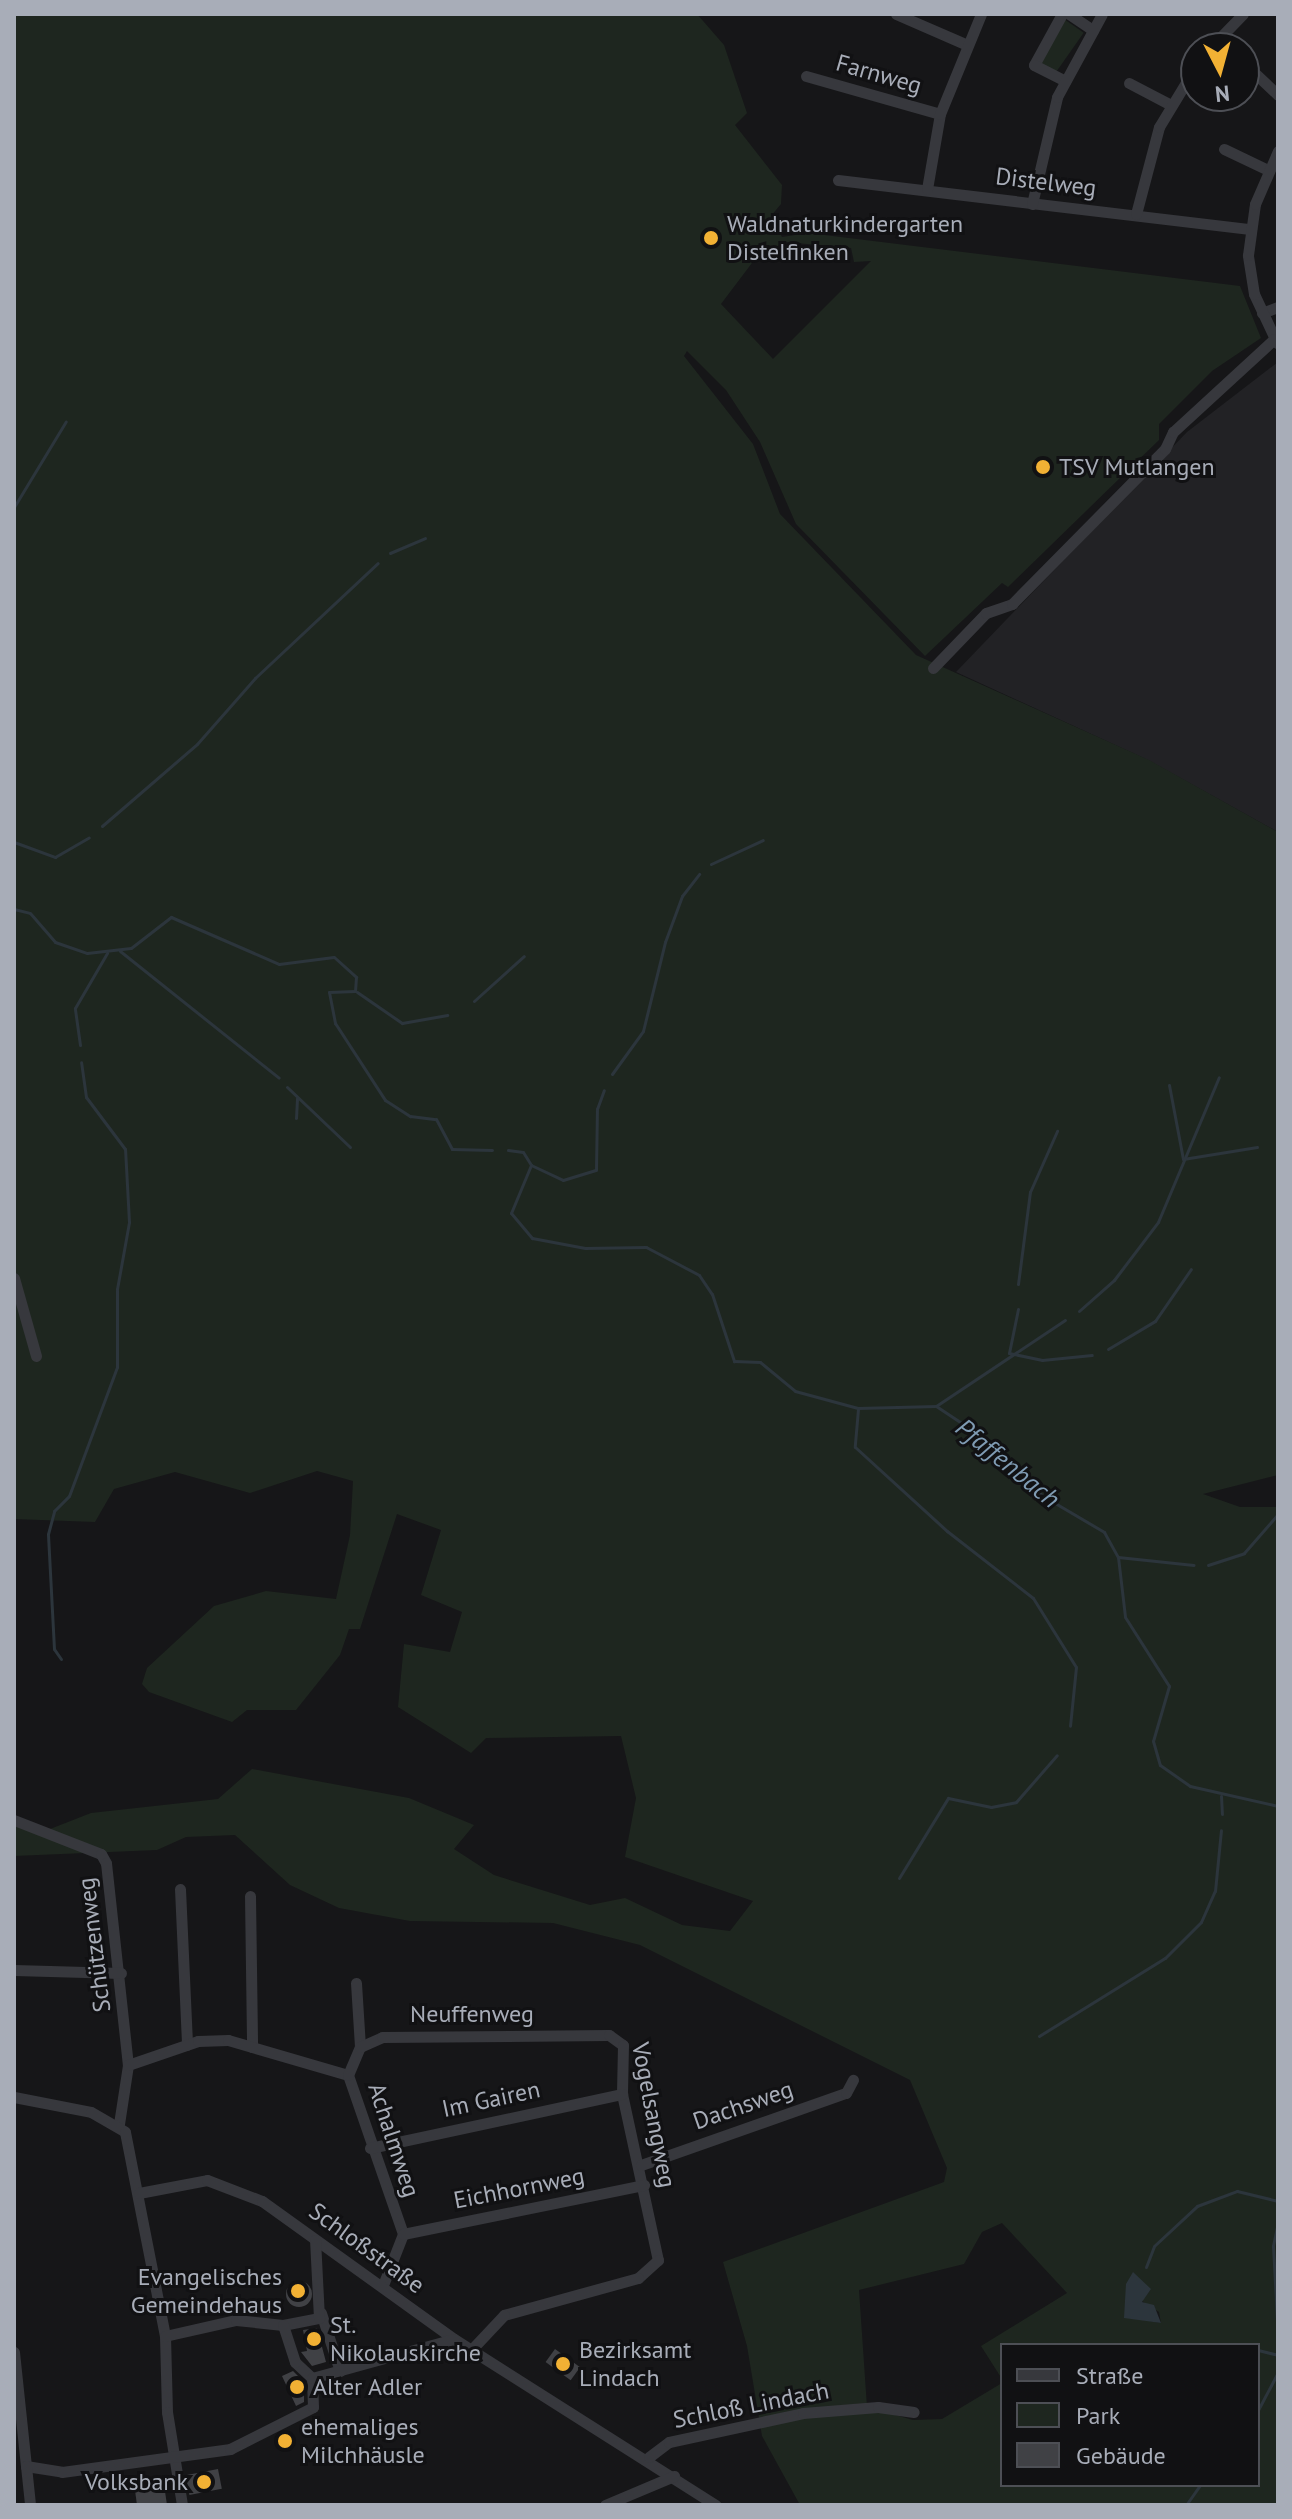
<!DOCTYPE html>
<meta charset="utf-8">
<style>
body{margin:0}
#map{position:relative;width:1292px;height:2519px;overflow:hidden;background:#161618;font-family:"PT Sans",sans-serif}
div>[style]{position:absolute}
.built>*{inset:0;background:#222225}
.green>*{inset:0;background:#1e261f;transform-origin:0 0}
.water>*{inset:0;background:#2c353c}
.stream>*{height:3px;margin:-1.5px;padding:0 1.5px;transform-origin:1.5px;border-radius:1.5px;background:#2c353c}
.building>*{inset:0;background:#404145;transform-origin:0 0}
.round{border-radius:50%}
.minor>*{height:11px;margin:-5.5px;padding:0 5.5px;transform-origin:5.5px;border-radius:5.5px;background:#37383d}
.dots>*{width:22px;height:22px;translate:-50% -50%;box-sizing:border-box;border:4px solid #111113;border-radius:50%}
span{translate:-50% -50%;white-space:nowrap;text-align:center;line-height:1.15;-webkit-text-stroke:6px #111113;paint-order:stroke}
.street-label{font-size:24px;color:#a8adb8}
.poi-label{font-size:24px;color:#a8adb8}
.left{translate:0 -50%;text-align:left}
.right{translate:-100% -50%;text-align:right}
.water-label{font-size:26px;color:#7f9bb3;font-style:italic}
.frame{position:absolute;inset:0;border:16px solid #a8adb8;pointer-events:none}
.legend{position:absolute;left:1000px;top:2343px;width:260px;height:144px;box-sizing:border-box;background:#111113;border:2px solid #4d4f55;margin:0;padding:10px 14px;list-style:none;font-size:24px;color:#a8adb8}
.legend li{display:flex;align-items:center;gap:16px;height:40px}
.legend b{width:40px;border:2px solid #4d4f55}
.north{position:absolute;left:1180px;top:32px;width:80px;height:80px;box-sizing:border-box;background:#111113;border:2px solid #4d4f55;border-radius:50%;rotate:174deg;font-size:22px;font-weight:700;line-height:32px;text-align:center;color:#a8adb8}
.north::after{content:'';display:block;margin:auto;width:28px;height:36px;background:#f2b134;clip-path:polygon(50% 0,100% 100%,50% 72%,0 100%)}
</style>
<div id="map">
<div class="built">
<div style="clip-path:polygon(1278px 362px,1278px 832px,1148px 760px,956px 672px,1187px 432px)"></div>
</div>
<div class="green">
<div style="clip-path:polygon(evenodd,14px 14px,697px 14px,724px 45px,747px 113px,735px 125px,782px 185px,781px 204px,771px 216px,782px 237px,808px 233px,1240px 286px,1261px 338px,1212px 371px,1159px 424px,1159px 440px,1008px 587px,1002px 583px,925px 656px,796px 524px,760px 442px,726px 390px,687px 351px,684px 356px,753px 444px,780px 514px,916px 655px,1149px 760px,1278px 832px,1278px 1475px,1203px 1494px,1240px 1507px,1278px 1507px,1278px 2505px,800px 2505px,762px 2436px,747px 2346px,723px 2262px,944px 2182px,947px 2168px,910px 2080px,640px 1945px,553px 1923px,410px 1921px,339px 1908px,290px 1885px,235px 1835px,186px 1837px,157px 1850px,14px 1856px,14px 1820px,45px 1831px,91px 1813px,218px 1799px,252px 1769px,409px 1798px,474px 1825px,454px 1849px,494px 1875px,590px 1905px,625px 1898px,682px 1925px,730px 1931px,753px 1901px,625px 1857px,636px 1798px,621px 1736px,486px 1738px,471px 1753px,398px 1707px,404px 1644px,450px 1652px,462px 1612px,421px 1595px,441px 1530px,397px 1514px,360px 1629px,349px 1629px,340px 1655px,296px 1710px,247px 1710px,232px 1722px,149px 1692px,142px 1684px,147px 1668px,214px 1606px,266px 1591px,336px 1599px,350px 1535px,353px 1481px,317px 1471px,250px 1493px,175px 1472px,114px 1489px,95px 1522px,14px 1519px,14px 14px,785px 242px,851px 248px,854px 262px,871px 261px,773px 359px,721px 304px,755px 259px,785px 242px,14px 14px,1002px 2223px,1067px 2293px,981px 2346px,1002px 2379px,1002px 2345px,1258px 2345px,1258px 2485px,1002px 2485px,1002px 2383px,942px 2419px,913px 2420px,867px 2407px,859px 2290px,964px 2264px,982px 2232px,1002px 2223px,14px 14px,1150px 2290px,1142px 2301px,1159px 2312px,1161px 2323px,1127px 2317px,1127px 2293px,1150px 2290px)"></div>
<div style="left:1064px;top:19px;width:24px;height:51px;rotate:35deg"></div>
</div>
<div class="water">
<div style="clip-path:polygon(1133px 2272px,1151px 2289px,1142px 2302px,1154px 2305px,1161px 2323px,1124px 2318px,1126px 2284px)"></div>
</div>
<div class="stream">
<div style="left:14px;top:507px;width:100px;rotate:-58.8deg"></div>
<div style="left:390px;top:553px;width:38px;rotate:-23deg"></div>
<div style="left:102px;top:826px;width:125px;rotate:-40.8deg"></div>
<div style="left:197px;top:744px;width:88px;rotate:-48.7deg"></div>
<div style="left:255px;top:678px;width:168px;rotate:-43.1deg"></div>
<div style="left:14px;top:842px;width:44px;rotate:20.1deg"></div>
<div style="left:55px;top:857px;width:39px;rotate:-30deg"></div>
<div style="left:711px;top:864px;width:57px;rotate:-24.8deg"></div>
<div style="left:14px;top:909px;width:16px;rotate:14deg"></div>
<div style="left:30px;top:913px;width:38px;rotate:49deg"></div>
<div style="left:55px;top:942px;width:34px;rotate:19deg"></div>
<div style="left:87px;top:953px;width:44px;rotate:-6.5deg"></div>
<div style="left:131px;top:948px;width:51px;rotate:-37.8deg"></div>
<div style="left:171px;top:917px;width:118px;rotate:23.5deg"></div>
<div style="left:279px;top:964px;width:55px;rotate:-7.3deg"></div>
<div style="left:334px;top:957px;width:30px;rotate:42deg"></div>
<div style="left:356px;top:977px;width:14px;rotate:94deg"></div>
<div style="left:355px;top:991px;width:26px;rotate:178deg"></div>
<div style="left:329px;top:992px;width:32px;rotate:79deg"></div>
<div style="left:335px;top:1023px;width:92px;rotate:57deg"></div>
<div style="left:385px;top:1100px;width:30px;rotate:33deg"></div>
<div style="left:410px;top:1116px;width:26px;rotate:7deg"></div>
<div style="left:436px;top:1119px;width:34px;rotate:62deg"></div>
<div style="left:452px;top:1149px;width:40px;rotate:1.4deg"></div>
<div style="left:120px;top:951px;width:203px;rotate:38.6deg"></div>
<div style="left:357px;top:992px;width:55px;rotate:34.6deg"></div>
<div style="left:402px;top:1023px;width:46px;rotate:-10.1deg"></div>
<div style="left:474px;top:1001px;width:67px;rotate:-42deg"></div>
<div style="left:80px;top:1045px;width:37px;rotate:-98deg"></div>
<div style="left:75px;top:1008px;width:64px;rotate:-59.8deg"></div>
<div style="left:612px;top:1074px;width:53px;rotate:-54.2deg"></div>
<div style="left:643px;top:1031px;width:92px;rotate:-76.1deg"></div>
<div style="left:665px;top:942px;width:49px;rotate:-69.7deg"></div>
<div style="left:682px;top:896px;width:28px;rotate:-52deg"></div>
<div style="left:1169px;top:1085px;width:75px;rotate:79.3deg"></div>
<div style="left:1183px;top:1159px;width:75px;rotate:-9.2deg"></div>
<div style="left:287px;top:1087px;width:87px;rotate:43.6deg"></div>
<div style="left:296px;top:1118px;width:20px;rotate:-87deg"></div>
<div style="left:508px;top:1150px;width:15px;rotate:8deg"></div>
<div style="left:523px;top:1152px;width:15px;rotate:58deg"></div>
<div style="left:531px;top:1165px;width:52px;rotate:112.6deg"></div>
<div style="left:511px;top:1213px;width:33px;rotate:50deg"></div>
<div style="left:532px;top:1238px;width:54px;rotate:10.7deg"></div>
<div style="left:585px;top:1248px;width:61px;rotate:-0.9deg"></div>
<div style="left:646px;top:1247px;width:60px;rotate:27.8deg"></div>
<div style="left:699px;top:1275px;width:23px;rotate:56deg"></div>
<div style="left:712px;top:1294px;width:71px;rotate:71.8deg"></div>
<div style="left:734px;top:1361px;width:26px;rotate:2deg"></div>
<div style="left:760px;top:1362px;width:45px;rotate:39.6deg"></div>
<div style="left:795px;top:1391px;width:65px;rotate:15.1deg"></div>
<div style="left:858px;top:1408px;width:78px;rotate:-1.5deg"></div>
<div style="left:936px;top:1406px;width:47px;rotate:33.7deg"></div>
<div style="left:975px;top:1432px;width:93px;rotate:43.3deg"></div>
<div style="left:1043px;top:1496px;width:71px;rotate:30.5deg"></div>
<div style="left:1104px;top:1532px;width:29px;rotate:61deg"></div>
<div style="left:1118px;top:1557px;width:60px;rotate:83.3deg"></div>
<div style="left:1125px;top:1617px;width:82px;rotate:57.5deg"></div>
<div style="left:1169px;top:1686px;width:57px;rotate:106.2deg"></div>
<div style="left:1153px;top:1741px;width:25px;rotate:74deg"></div>
<div style="left:1160px;top:1765px;width:37px;rotate:35deg"></div>
<div style="left:1190px;top:1786px;width:90px;rotate:12.8deg"></div>
<div style="left:531px;top:1165px;width:35px;rotate:25deg"></div>
<div style="left:563px;top:1180px;width:34px;rotate:-17deg"></div>
<div style="left:596px;top:1170px;width:61px;rotate:-89.1deg"></div>
<div style="left:597px;top:1109px;width:20px;rotate:-70deg"></div>
<div style="left:1018px;top:1284px;width:93px;rotate:-82.6deg"></div>
<div style="left:1030px;top:1192px;width:67px;rotate:-66.1deg"></div>
<div style="left:1018px;top:1309px;width:45px;rotate:101.6deg"></div>
<div style="left:1009px;top:1353px;width:34px;rotate:12deg"></div>
<div style="left:1042px;top:1360px;width:50px;rotate:-5.7deg"></div>
<div style="left:1079px;top:1311px;width:47px;rotate:-41.5deg"></div>
<div style="left:1114px;top:1280px;width:73px;rotate:-52.8deg"></div>
<div style="left:1158px;top:1222px;width:157px;rotate:-67.2deg"></div>
<div style="left:1108px;top:1349px;width:55px;rotate:-30.8deg"></div>
<div style="left:1155px;top:1321px;width:63px;rotate:-55.3deg"></div>
<div style="left:936px;top:1406px;width:155px;rotate:-33.7deg"></div>
<div style="left:858px;top:1409px;width:38px;rotate:95deg"></div>
<div style="left:855px;top:1447px;width:125px;rotate:42.4deg"></div>
<div style="left:947px;top:1531px;width:109px;rotate:37.9deg"></div>
<div style="left:1033px;top:1598px;width:81px;rotate:58.1deg"></div>
<div style="left:1076px;top:1667px;width:59px;rotate:95.8deg"></div>
<div style="left:1118px;top:1557px;width:76px;rotate:6deg"></div>
<div style="left:1208px;top:1565px;width:38px;rotate:-18deg"></div>
<div style="left:1244px;top:1553px;width:52px;rotate:-48.9deg"></div>
<div style="left:61px;top:1659px;width:12px;rotate:-125deg"></div>
<div style="left:54px;top:1649px;width:115px;rotate:-93deg"></div>
<div style="left:48px;top:1534px;width:24px;rotate:-75deg"></div>
<div style="left:54px;top:1511px;width:21px;rotate:-45deg"></div>
<div style="left:69px;top:1496px;width:138px;rotate:-69.6deg"></div>
<div style="left:117px;top:1367px;width:78px;rotate:-90deg"></div>
<div style="left:117px;top:1289px;width:68px;rotate:-79.8deg"></div>
<div style="left:129px;top:1222px;width:73px;rotate:-93.1deg"></div>
<div style="left:125px;top:1149px;width:65px;rotate:-126.9deg"></div>
<div style="left:86px;top:1097px;width:35px;rotate:-98deg"></div>
<div style="left:1221px;top:1796px;width:18px;rotate:87deg"></div>
<div style="left:899px;top:1878px;width:94px;rotate:-58.5deg"></div>
<div style="left:948px;top:1798px;width:44px;rotate:11.8deg"></div>
<div style="left:991px;top:1807px;width:25px;rotate:-11deg"></div>
<div style="left:1016px;top:1802px;width:62px;rotate:-48.9deg"></div>
<div style="left:1039px;top:2036px;width:148px;rotate:-31.8deg"></div>
<div style="left:1165px;top:1958px;width:51px;rotate:-45deg"></div>
<div style="left:1201px;top:1922px;width:34px;rotate:-66deg"></div>
<div style="left:1215px;top:1891px;width:61px;rotate:-84.4deg"></div>
<div style="left:1278px;top:2222px;width:25px;rotate:102deg"></div>
<div style="left:1273px;top:2246px;width:93px;rotate:86.9deg"></div>
<div style="left:1146px;top:2267px;width:22px;rotate:-69deg"></div>
<div style="left:1154px;top:2246px;width:59px;rotate:-42.9deg"></div>
<div style="left:1197px;top:2206px;width:43px;rotate:-20.6deg"></div>
<div style="left:1237px;top:2191px;width:42px;rotate:13.7deg"></div>
<div style="left:1258px;top:2350px;width:21px;rotate:14deg"></div>
<div style="left:1258px;top:2410px;width:43px;rotate:-62.2deg"></div>
<div style="left:1186px;top:2505px;width:24px;rotate:-55deg"></div>
</div>
<div class="building">
<div class="round" style="left:286px;top:2281px;width:26px;height:26px"></div>
<div style="clip-path:polygon(317px 2328px,326px 2362px,312px 2366px,301px 2352px,307px 2351px,303px 2330px)"></div>
<div style="left:555px;top:2349px;width:31px;height:16px;rotate:36deg"></div>
<div style="clip-path:polygon(293px 2371px,304px 2382px,304px 2402px,296px 2406px,282px 2376px)"></div>
<div style="left:218px;top:2469px;width:20px;height:33px;rotate:79deg"></div>
<div style="clip-path:polygon(163px 2478px,167px 2505px,137px 2505px,134px 2483px)"></div>
</div>
<div class="minor">
<div style="left:896px;top:14px;width:75px;rotate:23.5deg"></div>
<div style="left:1062px;top:14px;width:58px;rotate:118.8deg"></div>
<div style="left:1034px;top:65px;width:35px;rotate:27deg"></div>
<div style="left:1069px;top:14px;width:29px;rotate:34deg"></div>
<div style="left:1210px;top:48px;width:47px;rotate:-45.9deg"></div>
<div style="left:1244px;top:63px;width:47px;rotate:43.3deg"></div>
<div style="left:806px;top:76px;width:139px;rotate:15.8deg"></div>
<div style="left:1129px;top:83px;width:45px;rotate:27.7deg"></div>
<div style="left:1224px;top:149px;width:49px;rotate:25.5deg"></div>
<div style="left:838px;top:180px;width:415px;rotate:6.8deg"></div>
<div style="left:927px;top:189px;width:76px;rotate:-80.2deg"></div>
<div style="left:940px;top:114px;width:108px;rotate:-67.7deg"></div>
<div style="left:1032px;top:204px;width:110px;rotate:-76.8deg"></div>
<div style="left:1057px;top:97px;width:94px;rotate:-61.5deg"></div>
<div style="left:1136px;top:214px;width:90px;rotate:-75.2deg"></div>
<div style="left:1159px;top:127px;width:71px;rotate:-58.8deg"></div>
<div style="left:1262px;top:313px;width:17px;rotate:-21deg"></div>
<div style="left:1277px;top:343px;width:54px;rotate:-115.1deg"></div>
<div style="left:1254px;top:294px;width:39px;rotate:-99deg"></div>
<div style="left:1248px;top:255px;width:51px;rotate:-82.2deg"></div>
<div style="left:1255px;top:204px;width:58px;rotate:-66.5deg"></div>
<div style="left:933px;top:668px;width:76px;rotate:-46.1deg"></div>
<div style="left:986px;top:613px;width:28px;rotate:-19deg"></div>
<div style="left:1012px;top:604px;width:218px;rotate:-45.4deg"></div>
<div style="left:1165px;top:449px;width:19px;rotate:-65deg"></div>
<div style="left:1173px;top:432px;width:137px;rotate:-42.6deg"></div>
<div style="left:14px;top:1278px;width:81px;rotate:74.2deg"></div>
<div style="left:14px;top:1820px;width:93px;rotate:21.3deg"></div>
<div style="left:101px;top:1854px;width:10px;rotate:61deg"></div>
<div style="left:106px;top:1863px;width:203px;rotate:83.8deg"></div>
<div style="left:128px;top:2065px;width:60px;rotate:98.7deg"></div>
<div style="left:180px;top:1889px;width:156px;rotate:87.4deg"></div>
<div style="left:250px;top:1896px;width:151px;rotate:89.2deg"></div>
<div style="left:14px;top:1970px;width:107px;rotate:1.6deg"></div>
<div style="left:356px;top:1983px;width:64px;rotate:86.4deg"></div>
<div style="left:128px;top:2065px;width:74px;rotate:-18.9deg"></div>
<div style="left:198px;top:2041px;width:30px;rotate:-2deg"></div>
<div style="left:228px;top:2040px;width:125px;rotate:16.3deg"></div>
<div style="left:348px;top:2075px;width:168px;rotate:70.9deg"></div>
<div style="left:403px;top:2234px;width:55px;rotate:111.4deg"></div>
<div style="left:348px;top:2075px;width:30px;rotate:-67deg"></div>
<div style="left:360px;top:2047px;width:24px;rotate:-24deg"></div>
<div style="left:382px;top:2037px;width:227px;rotate:-0.5deg"></div>
<div style="left:609px;top:2035px;width:17px;rotate:36deg"></div>
<div style="left:623px;top:2045px;width:49px;rotate:91.2deg"></div>
<div style="left:622px;top:2094px;width:170px;rotate:77.8deg"></div>
<div style="left:658px;top:2260px;width:27px;rotate:138deg"></div>
<div style="left:638px;top:2278px;width:139px;rotate:164.6deg"></div>
<div style="left:504px;top:2315px;width:47px;rotate:133.3deg"></div>
<div style="left:14px;top:2097px;width:78px;rotate:11deg"></div>
<div style="left:91px;top:2112px;width:39px;rotate:30deg"></div>
<div style="left:125px;top:2132px;width:208px;rotate:78.9deg"></div>
<div style="left:165px;top:2336px;width:76px;rotate:88.5deg"></div>
<div style="left:167px;top:2412px;width:94px;rotate:80.8deg"></div>
<div style="left:370px;top:2148px;width:258px;rotate:-12.1deg"></div>
<div style="left:641px;top:2165px;width:217px;rotate:-19.4deg"></div>
<div style="left:846px;top:2093px;width:15px;rotate:-62deg"></div>
<div style="left:139px;top:2193px;width:69px;rotate:-10.8deg"></div>
<div style="left:207px;top:2180px;width:59px;rotate:20.9deg"></div>
<div style="left:262px;top:2201px;width:236px;rotate:35.7deg"></div>
<div style="left:454px;top:2339px;width:310px;rotate:32.4deg"></div>
<div style="left:403px;top:2234px;width:246px;rotate:-11.5deg"></div>
<div style="left:321px;top:2313px;width:61px;rotate:71.9deg"></div>
<div style="left:165px;top:2336px;width:73px;rotate:-12.7deg"></div>
<div style="left:236px;top:2320px;width:47px;rotate:6.1deg"></div>
<div style="left:283px;top:2325px;width:37px;rotate:-11deg"></div>
<div style="left:319px;top:2318px;width:78px;rotate:-92.9deg"></div>
<div style="left:14px;top:2352px;width:115px;rotate:84deg"></div>
<div style="left:26px;top:2466px;width:36px;rotate:9deg"></div>
<div style="left:62px;top:2472px;width:170px;rotate:-7.8deg"></div>
<div style="left:230px;top:2449px;width:93px;rotate:-26.8deg"></div>
<div style="left:313px;top:2407px;width:29px;rotate:-92deg"></div>
<div style="left:312px;top:2378px;width:23px;rotate:-137deg"></div>
<div style="left:295px;top:2362px;width:39px;rotate:-108deg"></div>
<div style="left:312px;top:2378px;width:147px;rotate:-15.4deg"></div>
<div style="left:649px;top:2457px;width:25px;rotate:-37deg"></div>
<div style="left:669px;top:2442px;width:137px;rotate:-12.2deg"></div>
<div style="left:803px;top:2413px;width:75px;rotate:-4.6deg"></div>
<div style="left:878px;top:2407px;width:36px;rotate:8deg"></div>
<div style="left:26px;top:2466px;width:39px;rotate:84deg"></div>
<div style="left:605px;top:2505px;width:75px;rotate:-22.8deg"></div>
</div>
<div class="dots">
<div style="left:711px;top:238px;background:#f2b134"></div>
<div style="left:1043px;top:467px;background:#f2b134"></div>
<div style="left:298px;top:2291px;background:#f2b134"></div>
<div style="left:314px;top:2339px;background:#f2b134"></div>
<div style="left:563px;top:2364px;background:#f2b134"></div>
<div style="left:297px;top:2387px;background:#f2b134"></div>
<div style="left:285px;top:2441px;background:#f2b134"></div>
<div style="left:204px;top:2482px;background:#f2b134"></div>
</div>
<div class="street-label">
<span style="left:879px;top:74px;rotate:16deg">Farnweg</span>
<span style="left:1046px;top:182px;rotate:7deg">Distelweg</span>
<span style="left:94px;top:1945px;rotate:-97deg">Schützenweg</span>
<span style="left:472px;top:2014px">Neuffenweg</span>
<span style="left:491px;top:2099px;rotate:-12deg">Im Gairen</span>
<span style="left:743px;top:2105px;rotate:-19deg">Dachsweg</span>
<span style="left:654px;top:2115px;rotate:79deg">Vogelsangweg</span>
<span style="left:394px;top:2140px;rotate:72deg">Achalmweg</span>
<span style="left:519px;top:2188px;rotate:-11deg">Eichhornweg</span>
<span style="left:367px;top:2248px;rotate:36deg">Schloßstraße</span>
<span style="left:751px;top:2405px;rotate:-11deg">Schloß Lindach</span>
</div>
<div class="poi-label">
<span class="left" style="left:727px;top:238px">Waldnaturkindergarten<br>Distelfinken</span>
<span class="left" style="left:1059px;top:467px">TSV Mutlangen</span>
<span class="right" style="left:282px;top:2291px">Evangelisches<br>Gemeindehaus</span>
<span class="left" style="left:330px;top:2339px">St.<br>Nikolauskirche</span>
<span class="left" style="left:579px;top:2364px">Bezirksamt<br>Lindach</span>
<span class="left" style="left:313px;top:2387px">Alter Adler</span>
<span class="left" style="left:301px;top:2441px">ehemaliges<br>Milchhäusle</span>
<span class="right" style="left:188px;top:2482px">Volksbank</span>
</div>
<div class="water-label">
<span style="left:1008px;top:1463px;rotate:39deg">Pfaffenbach</span>
</div>
<div class="frame"></div>
<ul class="legend">
<li><b style="height:10px;background:#37383d"></b>Straße</li>
<li><b style="height:22px;background:#1e261f"></b>Park</li>
<li><b style="height:22px;background:#404145"></b>Gebäude</li>
</ul>
<div class="north">N</div>
</div>
